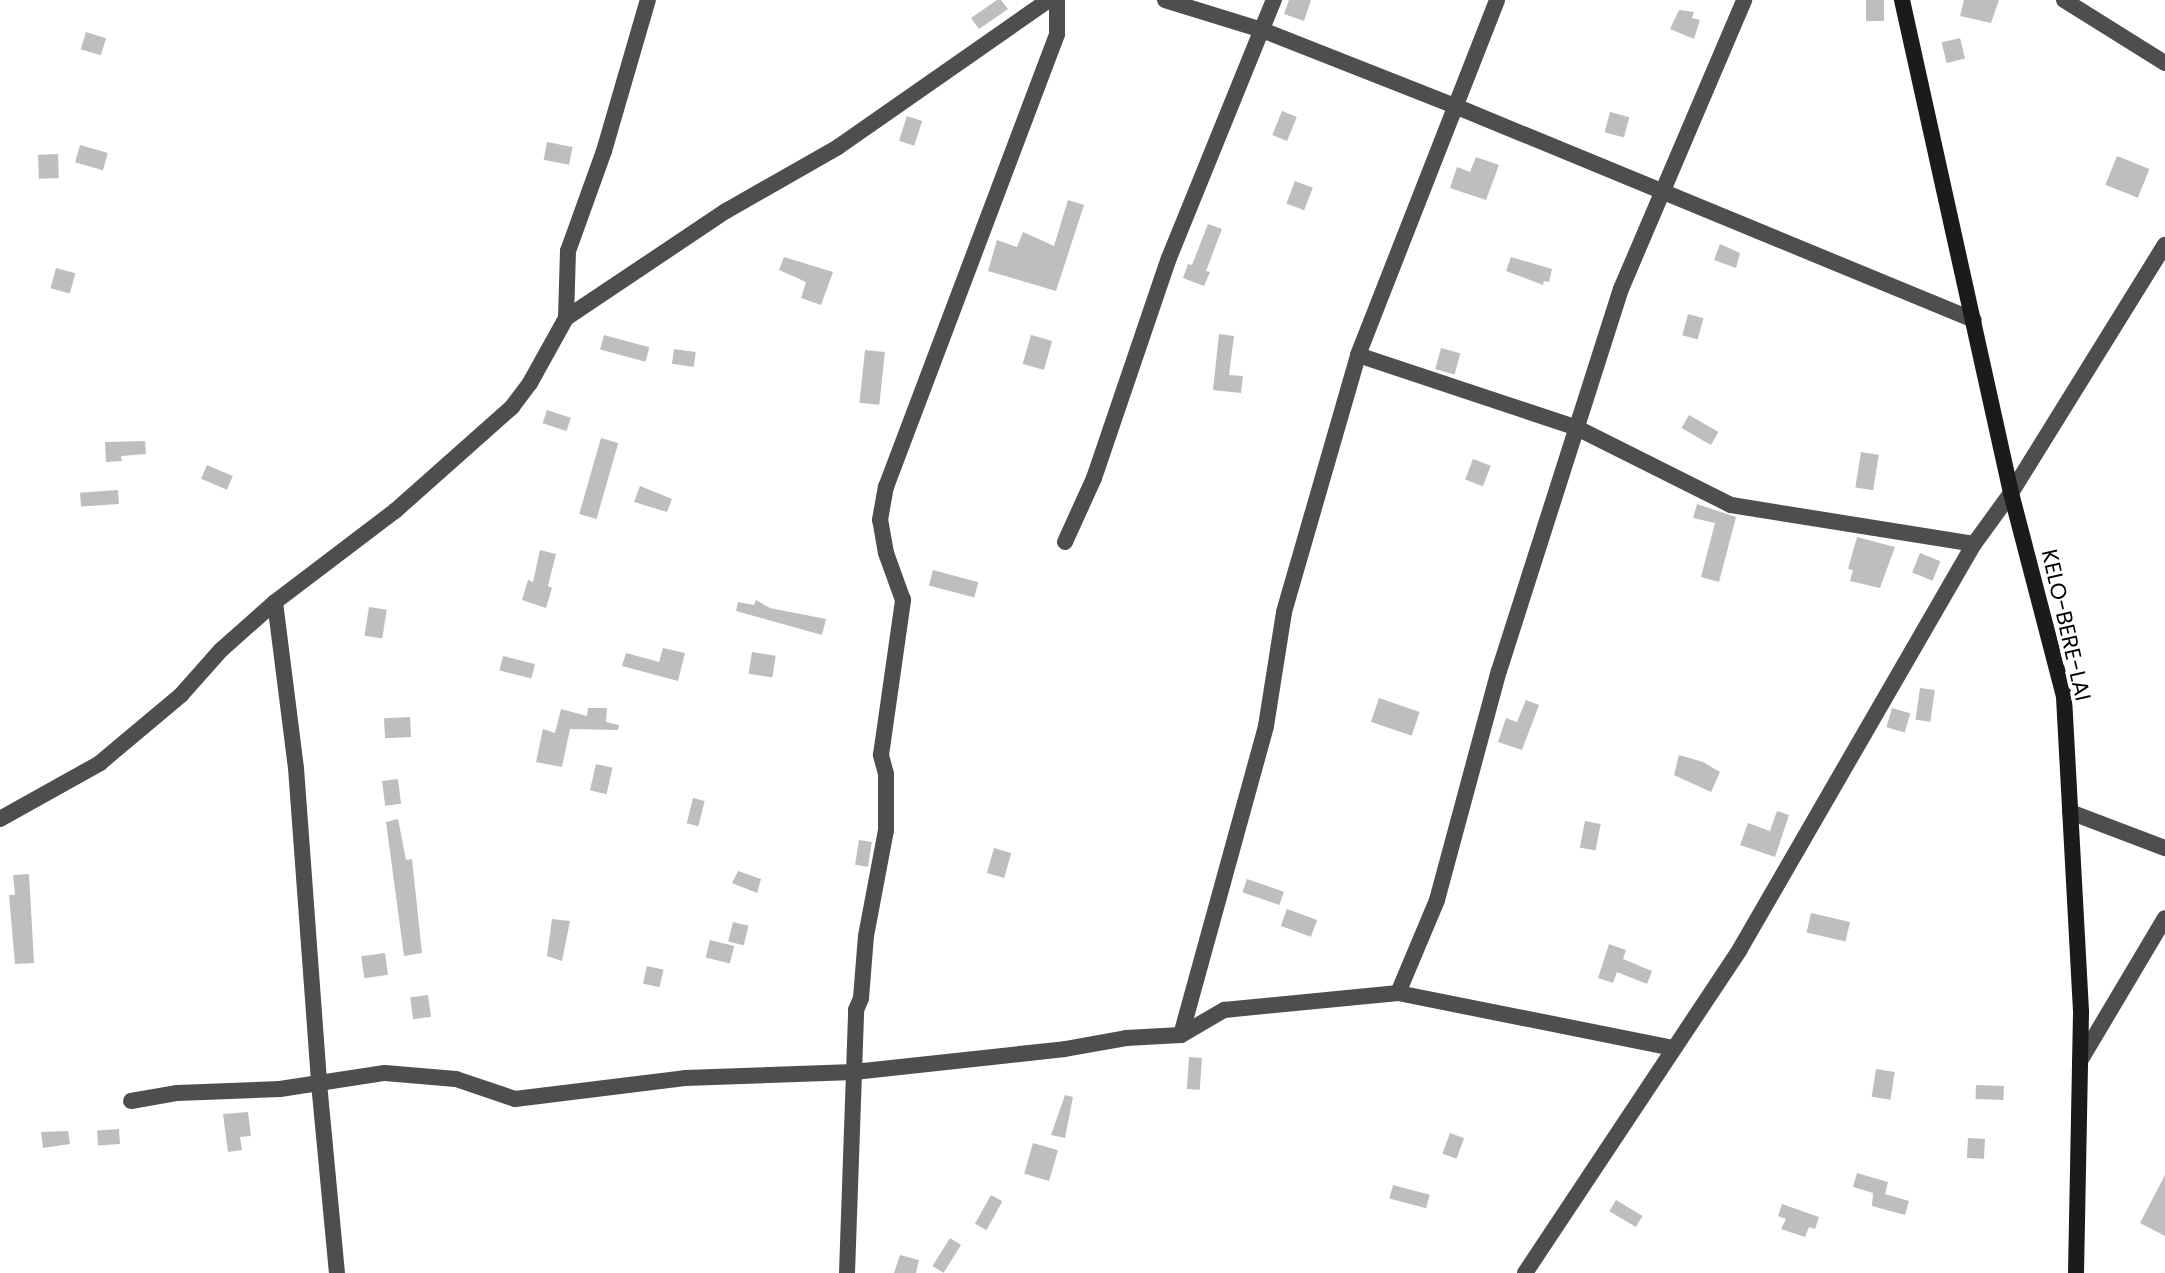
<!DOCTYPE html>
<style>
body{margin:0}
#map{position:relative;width:2165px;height:1273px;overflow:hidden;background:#fff;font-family:Poppins,sans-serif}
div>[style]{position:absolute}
.building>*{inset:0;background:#bebebe;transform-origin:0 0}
.minor>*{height:16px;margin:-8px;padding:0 8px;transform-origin:8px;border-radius:8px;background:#4e4e4e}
.secondary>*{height:16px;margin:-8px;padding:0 8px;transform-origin:8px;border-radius:8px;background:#1b1b1b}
span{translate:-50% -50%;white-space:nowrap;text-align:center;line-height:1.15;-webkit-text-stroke:8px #fff;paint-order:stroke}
.street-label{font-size:22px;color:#000}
</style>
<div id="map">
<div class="building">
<div style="clip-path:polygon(997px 0,1001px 0,1008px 9px,979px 29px,971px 18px)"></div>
<div style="clip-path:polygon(1289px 0,1311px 0,1304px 21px,1284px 14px)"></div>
<div style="left:1866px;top:0;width:18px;height:21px"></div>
<div style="clip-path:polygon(1964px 0,1999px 0,1991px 23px,1960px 16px)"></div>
<div style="clip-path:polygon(1679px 10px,1694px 12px,1692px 18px,1700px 20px,1694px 39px,1670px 29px)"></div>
<div style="left:86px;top:32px;width:21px;height:18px;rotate:17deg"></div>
<div style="left:1960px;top:38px;width:21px;height:19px;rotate:76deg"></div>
<div style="left:1282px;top:111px;width:16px;height:26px;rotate:22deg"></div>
<div style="left:1610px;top:112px;width:20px;height:21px;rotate:15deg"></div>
<div style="left:907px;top:116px;width:16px;height:26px;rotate:18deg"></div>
<div style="left:547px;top:142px;width:26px;height:18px;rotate:11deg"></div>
<div style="left:80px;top:145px;width:29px;height:18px;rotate:16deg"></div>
<div style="left:58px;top:154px;width:24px;height:20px;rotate:88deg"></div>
<div style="left:2117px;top:156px;width:35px;height:31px;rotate:22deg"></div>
<div style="clip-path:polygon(1476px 157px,1499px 165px,1486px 200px,1450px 188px,1457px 167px,1470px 172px)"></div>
<div style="left:1295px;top:181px;width:19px;height:24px;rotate:21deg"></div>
<div style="clip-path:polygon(1068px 200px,1084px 205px,1056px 291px,988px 271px,997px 240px,1017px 247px,1023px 232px,1054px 246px)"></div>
<div style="clip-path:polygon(1208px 224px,1222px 229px,1206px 271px,1210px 272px,1204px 286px,1183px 278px,1188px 264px,1192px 265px)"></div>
<div style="clip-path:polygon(1720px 244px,1740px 253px,1736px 268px,1714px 260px)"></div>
<div style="clip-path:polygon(784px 257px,833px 272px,821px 305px,801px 298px,806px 282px,779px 270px)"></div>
<div style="clip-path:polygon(1511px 257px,1552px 269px,1549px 282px,1544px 281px,1543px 285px,1506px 271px)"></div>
<div style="left:56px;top:268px;width:20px;height:21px;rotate:15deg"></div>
<div style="left:1688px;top:314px;width:16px;height:22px;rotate:15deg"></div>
<div style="clip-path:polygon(1219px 334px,1234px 336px,1229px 375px,1243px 376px,1241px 393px,1213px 390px)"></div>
<div style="left:604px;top:335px;width:47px;height:15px;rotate:15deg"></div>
<div style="left:1031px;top:335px;width:22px;height:30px;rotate:16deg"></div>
<div style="left:1441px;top:348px;width:20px;height:22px;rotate:15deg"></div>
<div style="left:674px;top:349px;width:22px;height:15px;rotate:8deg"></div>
<div style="left:865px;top:350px;width:20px;height:53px;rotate:6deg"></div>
<div style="left:547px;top:410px;width:25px;height:14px;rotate:18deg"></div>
<div style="left:1689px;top:415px;width:34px;height:15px;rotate:30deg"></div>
<div style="left:601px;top:438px;width:18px;height:79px;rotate:16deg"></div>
<div style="clip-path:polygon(145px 441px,146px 454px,121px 456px,122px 461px,106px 462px,105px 442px)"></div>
<div style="left:1861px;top:452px;width:18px;height:36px;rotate:9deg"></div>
<div style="left:1473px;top:459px;width:19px;height:22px;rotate:21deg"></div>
<div style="left:207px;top:465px;width:28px;height:15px;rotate:23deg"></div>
<div style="clip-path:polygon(640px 486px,672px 499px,667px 512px,634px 502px)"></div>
<div style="left:118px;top:490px;width:14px;height:38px;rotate:86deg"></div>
<div style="clip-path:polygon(1697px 504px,1736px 517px,1719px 582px,1701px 577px,1715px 523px,1693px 518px)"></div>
<div style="clip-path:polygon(1857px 537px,1895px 547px,1880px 588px,1850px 581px,1853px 570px,1848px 569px)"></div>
<div style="clip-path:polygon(540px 550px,556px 554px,548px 586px,552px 588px,546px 608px,522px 600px,528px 580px,533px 582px)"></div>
<div style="left:1920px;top:553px;width:22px;height:21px;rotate:22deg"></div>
<div style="left:933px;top:570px;width:47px;height:16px;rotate:15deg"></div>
<div style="clip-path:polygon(756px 600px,770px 608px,826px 619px,822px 635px,736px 611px,738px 602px,754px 605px)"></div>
<div style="left:369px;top:607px;width:18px;height:29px;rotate:9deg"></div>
<div style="clip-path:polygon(663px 648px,685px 653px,678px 681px,622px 666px,626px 653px,659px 662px)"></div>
<div style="left:752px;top:652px;width:24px;height:22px;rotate:9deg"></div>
<div style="left:503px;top:656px;width:33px;height:15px;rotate:14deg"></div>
<div style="left:1920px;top:688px;width:15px;height:32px;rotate:8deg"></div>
<div style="left:1379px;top:698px;width:43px;height:25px;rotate:19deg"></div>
<div style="clip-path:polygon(1526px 700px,1539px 705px,1522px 750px,1498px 742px,1506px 718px,1517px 722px)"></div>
<div style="clip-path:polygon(588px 708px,607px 708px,606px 722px,619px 725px,618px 730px,570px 729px,562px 767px,536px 762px,543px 729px,555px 733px,561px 709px,587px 716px)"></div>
<div style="left:1892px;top:708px;width:19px;height:20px;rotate:16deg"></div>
<div style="left:410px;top:717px;width:20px;height:26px;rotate:87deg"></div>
<div style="clip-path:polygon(1679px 755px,1703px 762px,1720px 772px,1711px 792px,1674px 775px)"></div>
<div style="left:596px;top:764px;width:17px;height:27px;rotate:13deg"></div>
<div style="left:398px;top:779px;width:25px;height:16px;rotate:83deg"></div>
<div style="left:693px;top:798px;width:12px;height:26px;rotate:14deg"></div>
<div style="clip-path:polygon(1777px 811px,1789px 815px,1775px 857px,1740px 845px,1748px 823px,1770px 831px)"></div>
<div style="clip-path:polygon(398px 819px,406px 860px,412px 859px,422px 953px,404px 956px,386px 822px)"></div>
<div style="left:1585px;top:821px;width:16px;height:27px;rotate:11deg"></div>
<div style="left:859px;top:840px;width:13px;height:25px;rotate:9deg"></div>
<div style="left:994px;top:848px;width:18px;height:26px;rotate:16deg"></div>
<div style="clip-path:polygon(738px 871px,761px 879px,757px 893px,732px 883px)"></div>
<div style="clip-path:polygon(29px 874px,34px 963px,15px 964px,9px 895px,15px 895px,13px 875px)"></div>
<div style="left:1247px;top:879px;width:39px;height:14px;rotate:19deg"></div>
<div style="left:1287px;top:909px;width:32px;height:18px;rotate:20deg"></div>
<div style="left:1811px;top:913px;width:40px;height:20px;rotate:13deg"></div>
<div style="clip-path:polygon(552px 919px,570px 921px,562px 961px,547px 956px)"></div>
<div style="left:733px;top:922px;width:16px;height:20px;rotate:14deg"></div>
<div style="left:710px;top:940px;width:25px;height:18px;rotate:14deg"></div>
<div style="clip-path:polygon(1609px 944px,1626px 950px,1623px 959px,1652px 971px,1647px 984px,1617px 972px,1613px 983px,1598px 978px)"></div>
<div style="left:385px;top:953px;width:22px;height:24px;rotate:82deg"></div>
<div style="left:647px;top:966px;width:17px;height:18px;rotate:13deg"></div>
<div style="left:428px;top:995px;width:22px;height:18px;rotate:82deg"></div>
<div style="left:1189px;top:1057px;width:13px;height:32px;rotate:4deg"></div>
<div style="left:1876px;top:1069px;width:19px;height:28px;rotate:9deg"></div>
<div style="left:1976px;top:1085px;width:28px;height:14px;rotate:2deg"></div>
<div style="clip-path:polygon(1065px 1095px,1073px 1097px,1065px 1138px,1051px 1135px)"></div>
<div style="clip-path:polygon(248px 1112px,251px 1136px,240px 1137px,242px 1150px,228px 1152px,223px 1114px)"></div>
<div style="left:119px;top:1129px;width:15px;height:22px;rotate:86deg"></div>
<div style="clip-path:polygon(68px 1131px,70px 1144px,43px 1148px,41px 1132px)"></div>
<div style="left:1450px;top:1133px;width:15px;height:22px;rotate:20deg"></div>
<div style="left:1968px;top:1138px;width:17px;height:20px;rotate:3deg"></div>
<div style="left:1033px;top:1143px;width:26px;height:32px;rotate:16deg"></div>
<div style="clip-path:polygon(1857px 1173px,1888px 1182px,1885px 1194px,1909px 1201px,1905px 1215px,1872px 1206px,1873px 1193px,1853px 1187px)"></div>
<div style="clip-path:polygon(2165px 1175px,2165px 1236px,2140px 1223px)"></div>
<div style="left:1393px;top:1185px;width:38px;height:14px;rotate:15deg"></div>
<div style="left:991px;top:1195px;width:13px;height:33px;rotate:29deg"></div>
<div style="left:1616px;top:1200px;width:31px;height:13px;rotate:31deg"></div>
<div style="clip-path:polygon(1782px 1204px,1819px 1217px,1815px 1229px,1809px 1227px,1805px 1237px,1781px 1229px,1786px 1219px,1778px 1216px)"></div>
<div style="left:950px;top:1238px;width:13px;height:33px;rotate:32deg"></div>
<div style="clip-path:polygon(900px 1255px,919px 1260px,916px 1273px,894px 1273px)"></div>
</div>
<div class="minor">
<div style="left:1165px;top:0;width:102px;rotate:17.2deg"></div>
<div style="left:1262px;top:30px;width:207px;rotate:21.5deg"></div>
<div style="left:1455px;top:106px;width:561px;rotate:22.41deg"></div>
<div style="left:2064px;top:0;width:119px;rotate:32deg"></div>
<div style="left:566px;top:318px;width:67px;rotate:-88.3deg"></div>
<div style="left:568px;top:251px;width:106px;rotate:-70.2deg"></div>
<div style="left:604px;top:151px;width:157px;rotate:-73.8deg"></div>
<div style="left:1358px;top:355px;width:231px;rotate:18.4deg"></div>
<div style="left:1577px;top:428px;width:172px;rotate:26.6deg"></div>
<div style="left:1731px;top:505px;width:246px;rotate:9.1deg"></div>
<div style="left:1065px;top:542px;width:70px;rotate:-65.6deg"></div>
<div style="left:1094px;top:478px;width:232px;rotate:-71.2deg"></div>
<div style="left:1169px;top:258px;width:279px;rotate:-67.9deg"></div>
<div style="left:275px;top:602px;width:167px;rotate:82.8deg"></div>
<div style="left:296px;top:768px;width:316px;rotate:85.8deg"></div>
<div style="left:319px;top:1083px;width:191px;rotate:84.6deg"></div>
<div style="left:2070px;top:812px;width:102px;rotate:20.8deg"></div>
<div style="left:0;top:819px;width:115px;rotate:-29.2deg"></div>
<div style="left:100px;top:763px;width:106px;rotate:-40deg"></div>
<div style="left:181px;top:695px;width:60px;rotate:-48.4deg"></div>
<div style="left:221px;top:650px;width:72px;rotate:-41.6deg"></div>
<div style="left:275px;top:602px;width:151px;rotate:-37.2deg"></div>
<div style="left:395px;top:511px;width:157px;rotate:-41.6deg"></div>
<div style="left:512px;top:407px;width:30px;rotate:-53deg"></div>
<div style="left:530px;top:383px;width:74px;rotate:-61deg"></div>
<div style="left:566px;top:318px;width:192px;rotate:-33.8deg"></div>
<div style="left:726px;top:211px;width:129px;rotate:-29.7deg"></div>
<div style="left:838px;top:147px;width:257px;rotate:-34.9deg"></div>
<div style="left:1398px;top:993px;width:101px;rotate:-67.2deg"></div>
<div style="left:1437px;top:900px;width:237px;rotate:-74.9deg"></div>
<div style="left:1499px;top:671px;width:401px;rotate:-72.3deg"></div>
<div style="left:1621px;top:289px;width:314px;rotate:-66.9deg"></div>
<div style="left:1181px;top:1035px;width:320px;rotate:-74.6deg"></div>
<div style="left:1266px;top:726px;width:115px;rotate:-81deg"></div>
<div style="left:1284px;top:612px;width:267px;rotate:-73.9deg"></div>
<div style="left:1358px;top:355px;width:381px;rotate:-68.6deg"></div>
<div style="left:2080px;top:1061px;width:166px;rotate:-59.3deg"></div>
<div style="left:131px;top:1101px;width:47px;rotate:-9.9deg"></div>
<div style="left:177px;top:1093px;width:103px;rotate:-2.2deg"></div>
<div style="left:280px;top:1089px;width:106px;rotate:-8.7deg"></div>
<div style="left:385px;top:1073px;width:71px;rotate:4.8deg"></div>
<div style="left:456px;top:1079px;width:62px;rotate:18.7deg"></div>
<div style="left:515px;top:1099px;width:171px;rotate:-7deg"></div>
<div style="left:685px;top:1078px;width:169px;rotate:-2deg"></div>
<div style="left:854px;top:1072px;width:212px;rotate:-6.2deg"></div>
<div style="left:1065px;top:1049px;width:62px;rotate:-10.2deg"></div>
<div style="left:1126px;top:1038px;width:55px;rotate:-3.1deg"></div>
<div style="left:1181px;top:1035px;width:50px;rotate:-30.2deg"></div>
<div style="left:1224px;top:1010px;width:175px;rotate:-5.6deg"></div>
<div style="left:1398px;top:993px;width:281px;rotate:11.3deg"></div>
<div style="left:847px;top:1273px;width:263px;rotate:-88deg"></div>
<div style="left:856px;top:1010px;width:13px;rotate:-67deg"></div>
<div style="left:861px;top:998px;width:62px;rotate:-85.4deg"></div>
<div style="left:866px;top:936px;width:108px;rotate:-79.3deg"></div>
<div style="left:886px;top:830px;width:56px;rotate:-90deg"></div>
<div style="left:886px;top:774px;width:20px;rotate:-105deg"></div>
<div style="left:881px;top:755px;width:157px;rotate:-81.9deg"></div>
<div style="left:903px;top:600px;width:50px;rotate:-109.9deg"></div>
<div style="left:886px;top:553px;width:34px;rotate:-100deg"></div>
<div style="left:880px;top:520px;width:34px;rotate:-80deg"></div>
<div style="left:886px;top:487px;width:484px;rotate:-69.3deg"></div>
<div style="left:1057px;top:34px;width:34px;rotate:-90deg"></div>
<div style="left:1525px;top:1273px;width:389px;rotate:-56.4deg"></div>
<div style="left:1740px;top:949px;width:468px;rotate:-60deg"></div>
<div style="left:1974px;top:544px;width:63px;rotate:-54deg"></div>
<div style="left:2011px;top:493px;width:292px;rotate:-58.2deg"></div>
</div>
<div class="secondary">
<div style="left:1902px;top:0;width:505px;rotate:77.53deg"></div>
<div style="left:2011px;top:493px;width:211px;rotate:75.4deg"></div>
<div style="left:2064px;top:697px;width:316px;rotate:86.9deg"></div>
<div style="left:2081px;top:1013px;width:260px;rotate:91.1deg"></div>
</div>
<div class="street-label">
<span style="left:2066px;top:625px;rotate:77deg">KELO-BERE-LAI</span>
</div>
</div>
